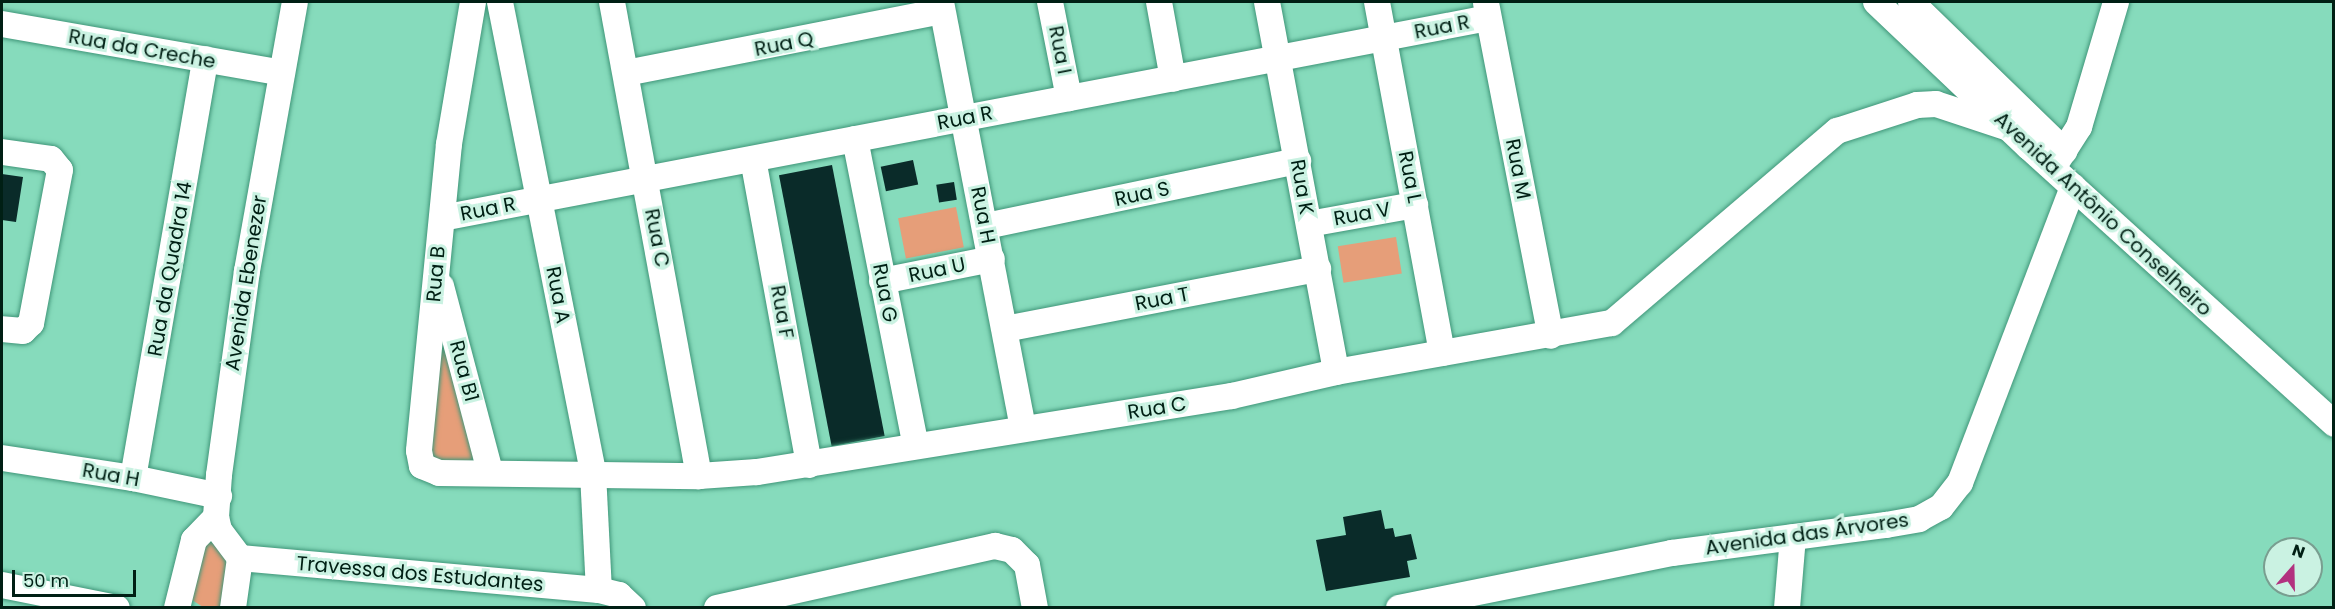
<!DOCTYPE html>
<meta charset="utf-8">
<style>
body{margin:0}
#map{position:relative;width:2335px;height:609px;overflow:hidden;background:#86dbbc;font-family:Poppins,sans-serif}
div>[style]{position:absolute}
.green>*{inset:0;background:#e69e79;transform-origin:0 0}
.building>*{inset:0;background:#0a2b29;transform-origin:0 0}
.roads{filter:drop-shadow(0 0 2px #409679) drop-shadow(0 0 2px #409679)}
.minor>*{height:26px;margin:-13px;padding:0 13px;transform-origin:13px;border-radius:13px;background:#fff}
span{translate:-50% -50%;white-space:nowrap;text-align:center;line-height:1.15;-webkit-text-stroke:6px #caf2e2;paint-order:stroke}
.street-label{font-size:20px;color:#001f14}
.frame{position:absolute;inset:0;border:3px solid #001f14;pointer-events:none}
.north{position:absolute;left:2263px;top:537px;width:60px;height:60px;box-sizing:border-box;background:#caf2e2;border:2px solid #799e90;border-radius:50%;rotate:20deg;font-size:16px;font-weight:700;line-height:24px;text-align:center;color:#001f14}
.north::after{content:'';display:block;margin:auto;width:21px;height:27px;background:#b2327f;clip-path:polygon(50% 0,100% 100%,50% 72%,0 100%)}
.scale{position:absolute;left:12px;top:570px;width:124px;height:27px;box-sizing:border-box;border:3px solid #001f14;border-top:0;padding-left:8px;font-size:18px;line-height:21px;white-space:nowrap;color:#001f14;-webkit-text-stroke:4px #caf2e2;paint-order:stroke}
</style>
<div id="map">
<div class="green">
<div style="left:956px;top:207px;width:41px;height:59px;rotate:79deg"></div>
<div style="left:1396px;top:237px;width:37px;height:59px;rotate:81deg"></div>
<div style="clip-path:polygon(444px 308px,480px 464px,429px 465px)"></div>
<div style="clip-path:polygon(207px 538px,216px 543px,231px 564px,221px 607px,203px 607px,192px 600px)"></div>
</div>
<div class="building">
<div style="left:913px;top:160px;width:25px;height:33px;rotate:78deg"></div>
<div style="left:832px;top:165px;width:276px;height:54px;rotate:79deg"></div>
<div style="clip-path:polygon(2px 174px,23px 177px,16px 222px,2px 220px)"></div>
<div style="left:954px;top:182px;width:18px;height:18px;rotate:81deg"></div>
<div style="clip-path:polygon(1381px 510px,1385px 529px,1393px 528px,1395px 537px,1411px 534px,1417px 559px,1407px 561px,1410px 577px,1326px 591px,1316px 540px,1346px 535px,1343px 517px)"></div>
</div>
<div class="roads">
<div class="minor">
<div style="left:473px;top:2px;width:144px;rotate:99.6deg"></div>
<div style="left:449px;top:144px;width:308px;rotate:95.6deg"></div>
<div style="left:419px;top:451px;width:15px;rotate:79deg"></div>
<div style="left:422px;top:466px;width:18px;rotate:22deg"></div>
<div style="left:439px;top:473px;width:260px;rotate:0.7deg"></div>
<div style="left:699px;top:476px;width:58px;rotate:-3.9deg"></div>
<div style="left:757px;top:472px;width:481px;rotate:-9.1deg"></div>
<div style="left:1232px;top:396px;width:107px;rotate:-13deg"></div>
<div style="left:1336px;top:372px;width:280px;rotate:-10.1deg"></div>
<div style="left:1612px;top:323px;width:296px;rotate:-40.5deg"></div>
<div style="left:1837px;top:131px;width:84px;rotate:-18deg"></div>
<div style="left:1917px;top:105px;width:19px;rotate:-3deg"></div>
<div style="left:1936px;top:104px;width:77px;rotate:18.2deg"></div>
<div style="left:500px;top:2px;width:480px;rotate:78.8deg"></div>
<div style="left:593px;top:473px;width:117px;rotate:87.1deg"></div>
<div style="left:612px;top:2px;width:482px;rotate:79.6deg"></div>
<div style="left:941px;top:2px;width:434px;rotate:79.1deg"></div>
<div style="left:1050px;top:2px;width:98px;rotate:78.8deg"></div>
<div style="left:1159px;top:2px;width:78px;rotate:79.7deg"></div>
<div style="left:1267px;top:2px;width:376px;rotate:79.4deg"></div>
<div style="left:1377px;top:2px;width:357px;rotate:79.5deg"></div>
<div style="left:1876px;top:2px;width:211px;rotate:43.5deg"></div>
<div style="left:2029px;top:147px;width:412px;rotate:42.2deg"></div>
<div style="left:1911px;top:2px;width:214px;rotate:44.2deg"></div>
<div style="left:1486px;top:3px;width:339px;rotate:79deg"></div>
<div style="left:2px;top:24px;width:284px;rotate:9.9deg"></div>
<div style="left:626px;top:73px;width:322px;rotate:-11.1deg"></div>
<div style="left:855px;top:139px;width:313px;rotate:78.8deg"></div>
<div style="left:2px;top:152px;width:49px;rotate:8.1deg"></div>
<div style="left:51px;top:159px;width:14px;rotate:51deg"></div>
<div style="left:60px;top:170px;width:156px;rotate:100.7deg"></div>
<div style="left:31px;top:323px;width:11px;rotate:135deg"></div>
<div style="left:23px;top:331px;width:21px;rotate:-175deg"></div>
<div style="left:753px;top:159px;width:311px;rotate:79.6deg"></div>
<div style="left:2056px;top:163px;width:43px;rotate:-57.4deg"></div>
<div style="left:2079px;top:127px;width:130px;rotate:-73.5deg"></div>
<div style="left:442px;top:218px;width:1065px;rotate:-10.82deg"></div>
<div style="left:1309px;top:224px;width:108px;rotate:-10.2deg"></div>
<div style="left:986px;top:226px;width:319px;rotate:-11.8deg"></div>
<div style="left:882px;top:281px;width:112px;rotate:-11.3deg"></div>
<div style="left:441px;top:286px;width:191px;rotate:75.2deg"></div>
<div style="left:1005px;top:329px;width:319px;rotate:-10.9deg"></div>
<div style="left:2px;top:458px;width:133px;rotate:8.7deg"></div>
<div style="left:133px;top:478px;width:88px;rotate:11.8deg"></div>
<div style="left:133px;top:478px;width:425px;rotate:-80.2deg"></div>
<div style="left:240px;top:558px;width:35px;rotate:-127deg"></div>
<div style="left:219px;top:530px;width:13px;rotate:-103deg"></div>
<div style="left:216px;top:517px;width:42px;rotate:-85.9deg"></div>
<div style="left:219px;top:475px;width:206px;rotate:-82.2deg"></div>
<div style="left:247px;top:271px;width:273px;rotate:-79.9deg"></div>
<div style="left:240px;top:558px;width:360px;rotate:5.1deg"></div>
<div style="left:599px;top:590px;width:21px;rotate:14deg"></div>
<div style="left:619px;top:595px;width:19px;rotate:43deg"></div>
<div style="left:2px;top:585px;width:117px;rotate:11.3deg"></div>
<div style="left:177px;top:608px;width:70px;rotate:-76deg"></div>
<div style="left:194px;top:540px;width:32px;rotate:-46deg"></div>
<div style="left:233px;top:608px;width:50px;rotate:-82deg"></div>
<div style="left:717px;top:608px;width:285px;rotate:-12.6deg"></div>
<div style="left:995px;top:546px;width:17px;rotate:13deg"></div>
<div style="left:1012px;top:550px;width:21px;rotate:45deg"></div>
<div style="left:1027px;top:565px;width:44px;rotate:79.5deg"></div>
<div style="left:1399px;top:608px;width:278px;rotate:-11.4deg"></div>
<div style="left:1672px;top:553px;width:216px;rotate:-7.5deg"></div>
<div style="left:1886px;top:525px;width:34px;rotate:-10deg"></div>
<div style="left:1919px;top:519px;width:25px;rotate:-29deg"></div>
<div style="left:1941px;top:507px;width:31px;rotate:-52deg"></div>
<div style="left:1960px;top:483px;width:317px;rotate:-69.1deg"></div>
<div style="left:1787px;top:608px;width:71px;rotate:-85.2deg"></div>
</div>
</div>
<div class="street-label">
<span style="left:1442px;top:27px;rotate:-11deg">Rua R</span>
<span style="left:784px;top:44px;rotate:-11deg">Rua Q</span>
<span style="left:142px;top:49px;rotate:10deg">Rua da Creche</span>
<span style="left:1060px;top:50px;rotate:79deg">Rua I</span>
<span style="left:965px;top:118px;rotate:-11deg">Rua R</span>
<span style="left:1518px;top:169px;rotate:79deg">Rua M</span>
<span style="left:1410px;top:177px;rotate:79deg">Rua L</span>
<span style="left:1302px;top:187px;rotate:80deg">Rua K</span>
<span style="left:1142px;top:194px;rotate:-12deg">Rua S</span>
<span style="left:488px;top:209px;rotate:-11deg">Rua R</span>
<span style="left:1362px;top:214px;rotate:-10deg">Rua V</span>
<span style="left:2103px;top:214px;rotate:43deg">Avenida Antônio Conselheiro</span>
<span style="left:983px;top:215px;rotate:79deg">Rua H</span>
<span style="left:657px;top:238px;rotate:79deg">Rua C</span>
<span style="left:170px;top:269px;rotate:-80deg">Rua da Quadra 14</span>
<span style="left:937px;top:270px;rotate:-12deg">Rua U</span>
<span style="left:436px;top:274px;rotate:-85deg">Rua B</span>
<span style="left:246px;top:283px;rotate:-81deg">Avenida Ebenezer</span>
<span style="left:885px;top:293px;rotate:79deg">Rua G</span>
<span style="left:558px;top:295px;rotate:79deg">Rua A</span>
<span style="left:1162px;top:299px;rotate:-11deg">Rua T</span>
<span style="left:782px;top:312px;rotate:80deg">Rua F</span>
<span style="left:464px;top:371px;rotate:75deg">Rua B1</span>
<span style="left:1157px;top:408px;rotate:-9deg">Rua C</span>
<span style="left:111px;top:475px;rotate:10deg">Rua H</span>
<span style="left:1807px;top:534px;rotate:-8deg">Avenida das Árvores</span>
<span style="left:420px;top:574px;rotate:5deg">Travessa dos Estudantes</span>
</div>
<div class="frame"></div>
<div class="north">N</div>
<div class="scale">50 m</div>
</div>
